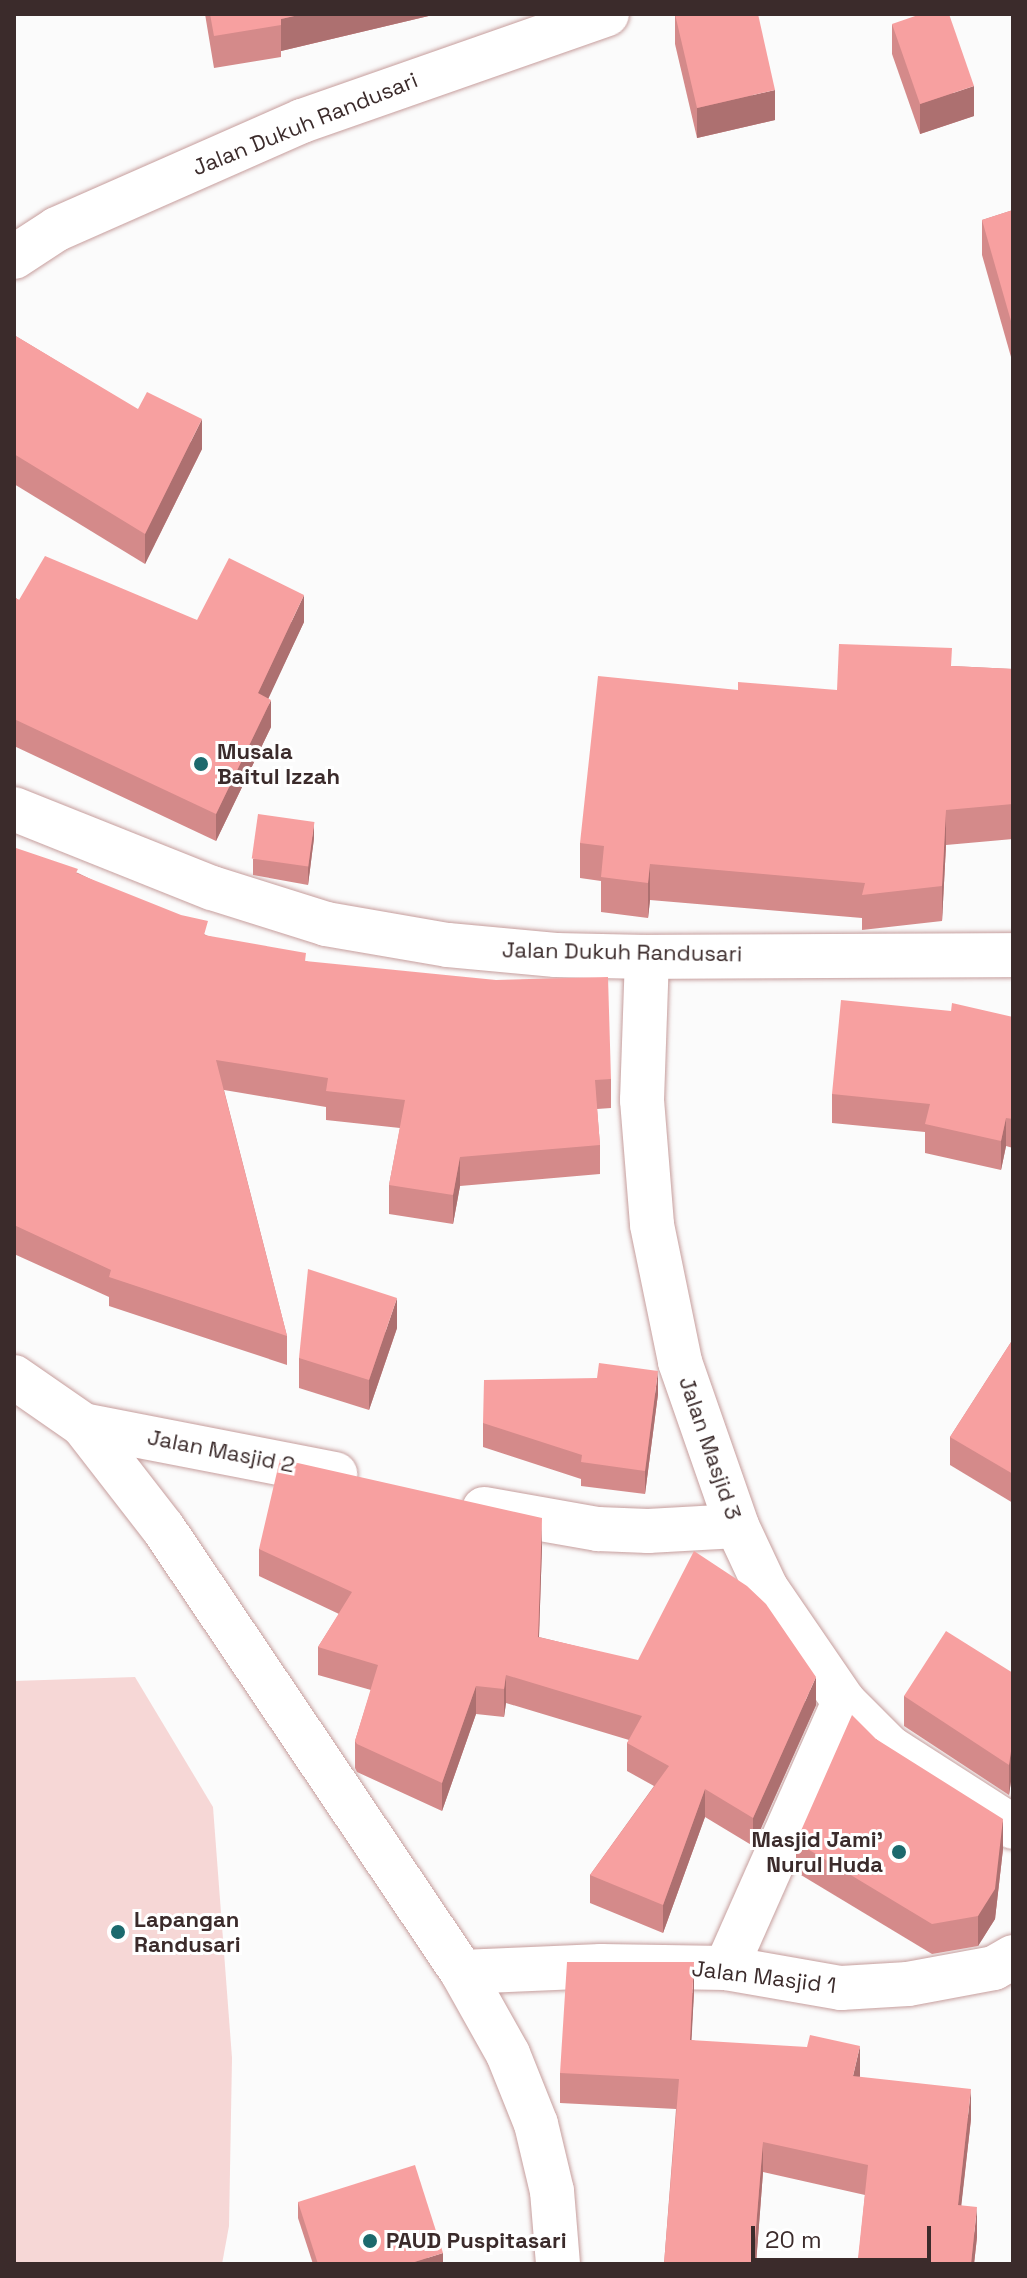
<!DOCTYPE html>
<style>
body{margin:0}
#map{position:relative;width:1027px;height:2278px;overflow:hidden;background:#fbfbfb;font-family:"Space Grotesk",sans-serif}
div>[style]{position:absolute}
.green>*{inset:0;background:#f6d7d6}
.roads{filter:drop-shadow(0 0 2px #c69e9d) drop-shadow(0 0 2px #c69e9d)}
.street>*{height:44px;margin:-22px;padding:0 22px;transform-origin:22px;border-radius:22px;background:#fff}
.wall>*{inset:0;background:#d48a8a}
.shaded-wall>*{inset:0;background:#ad7070}
.building>*{inset:0;background:#f7a0a0;transform-origin:0 0}
.dots>*{width:22px;height:22px;translate:-50% -50%;box-sizing:border-box;border:4px solid #fff;border-radius:50%}
span{translate:-50% -50%;white-space:nowrap;text-align:center;line-height:1.15;-webkit-text-stroke:6px #fff;paint-order:stroke}
.street-label{font-size:22px;color:#3b2b2b}
.poi-label{font-size:22px;color:#3b2b2b;font-weight:700}
.left{translate:0 -50%;text-align:left}
.right{translate:-100% -50%;text-align:right}
.frame{position:absolute;inset:0;border:16px solid #3b2b2b;pointer-events:none}
.scale{position:absolute;left:751px;top:2226px;width:180px;height:36px;box-sizing:border-box;border:4px solid #3b2b2b;border-top:0;padding-left:10px;font-size:24px;line-height:28px;white-space:nowrap;color:#3b2b2b;-webkit-text-stroke:6px #fff;paint-order:stroke}
</style>
<div id="map">
<div class="green">
<div style="clip-path:polygon(135px 1677px,213px 1807px,232px 2058px,229px 2226px,222px 2264px,14px 2264px,14px 1681px)"></div>
</div>
<div class="roads">
<div class="street">
<div style="left:14px;top:257px;width:51px;rotate:-33.1deg"></div>
<div style="left:57px;top:229px;width:268px;rotate:-23.8deg"></div>
<div style="left:302px;top:121px;width:323px;rotate:-19.3deg"></div>
<div style="left:14px;top:809px;width:213px;rotate:21.8deg"></div>
<div style="left:212px;top:888px;width:120px;rotate:17.5deg"></div>
<div style="left:326px;top:924px;width:124px;rotate:9.8deg"></div>
<div style="left:448px;top:945px;width:108px;rotate:5.3deg"></div>
<div style="left:556px;top:955px;width:91px;rotate:1.3deg"></div>
<div style="left:647px;top:957px;width:366px;rotate:-0.3deg"></div>
<div style="left:647px;top:957px;width:143px;rotate:92deg"></div>
<div style="left:642px;top:1100px;width:125px;rotate:85.4deg"></div>
<div style="left:652px;top:1225px;width:140px;rotate:78.4deg"></div>
<div style="left:680px;top:1362px;width:174px;rotate:70.8deg"></div>
<div style="left:737px;top:1526px;width:68px;rotate:64.9deg"></div>
<div style="left:766px;top:1588px;width:138px;rotate:55.6deg"></div>
<div style="left:844px;top:1702px;width:65px;rotate:45deg"></div>
<div style="left:890px;top:1748px;width:146px;rotate:32.7deg"></div>
<div style="left:14px;top:1377px;width:84px;rotate:34.8deg"></div>
<div style="left:83px;top:1425px;width:130px;rotate:52.2deg"></div>
<div style="left:163px;top:1528px;width:535px;rotate:56.04deg"></div>
<div style="left:462px;top:1972px;width:94px;rotate:60.7deg"></div>
<div style="left:508px;top:2054px;width:75px;rotate:68.2deg"></div>
<div style="left:536px;top:2124px;width:69px;rotate:76.6deg"></div>
<div style="left:552px;top:2191px;width:73px;rotate:85.3deg"></div>
<div style="left:83px;top:1425px;width:257px;rotate:11deg"></div>
<div style="left:484px;top:1509px;width:116px;rotate:10deg"></div>
<div style="left:598px;top:1529px;width:50px;rotate:2.3deg"></div>
<div style="left:648px;top:1531px;width:89px;rotate:-3.2deg"></div>
<div style="left:726px;top:1968px;width:291px;rotate:-66.1deg"></div>
<div style="left:462px;top:1972px;width:139px;rotate:-2.5deg"></div>
<div style="left:601px;top:1966px;width:125px;rotate:0.9deg"></div>
<div style="left:726px;top:1968px;width:117px;rotate:9.9deg"></div>
<div style="left:841px;top:1988px;width:67px;rotate:-3.4deg"></div>
<div style="left:908px;top:1984px;width:87px;rotate:-10.5deg"></div>
<div style="left:994px;top:1968px;width:22px;rotate:-30deg"></div>
</div>
</div>
<div class="wall">
<div style="clip-path:polygon(205px 14px,437px 14px,281px 51px,281px 57px,214px 68px)"></div>
<div style="clip-path:polygon(675px 14px,775px 120px,697px 138px,675px 44px)"></div>
<div style="clip-path:polygon(892px 24px,974px 116px,920px 134px,892px 54px)"></div>
<div style="clip-path:polygon(1013px 210px,1013px 364px,982px 255px,982px 220px)"></div>
<div style="clip-path:polygon(14px 335px,202px 449px,145px 564px,14px 484px)"></div>
<div style="clip-path:polygon(14px 597px,19px 600px,197px 620px,304px 622px,268px 698px,271px 727px,216px 841px,14px 746px)"></div>
<div style="clip-path:polygon(952px 666px,1013px 669px,1013px 839px,946px 845px,942px 921px,862px 930px,862px 918px,650px 900px,648px 918px,601px 912px,601px 881px,580px 878px,580px 843px,738px 690px,837px 690px)"></div>
<div style="clip-path:polygon(314px 838px,308px 885px,253px 875px,253px 859px)"></div>
<div style="clip-path:polygon(14px 853px,78px 873px,208px 936px,306px 961px,611px 1079px,611px 1108px,597px 1109px,600px 1145px,600px 1174px,460px 1186px,453px 1224px,389px 1214px,389px 1185px,400px 1128px,326px 1120px,326px 1107px,224px 1090px,287px 1336px,287px 1365px,109px 1306px,109px 1297px,14px 1254px)"></div>
<div style="clip-path:polygon(1013px 1017px,1013px 1148px,1006px 1146px,1001px 1170px,925px 1153px,925px 1132px,832px 1123px,832px 1094px)"></div>
<div style="clip-path:polygon(397px 1328px,369px 1410px,299px 1388px,299px 1358px)"></div>
<div style="clip-path:polygon(1013px 1339px,1013px 1503px,950px 1465px,950px 1437px)"></div>
<div style="clip-path:polygon(658px 1394px,645px 1494px,581px 1486px,581px 1479px,483px 1447px,483px 1423px)"></div>
<div style="clip-path:polygon(542px 1546px,539px 1637px,816px 1705px,753px 1846px,705px 1817px,663px 1933px,590px 1903px,590px 1875px,654px 1786px,627px 1771px,627px 1743px,629px 1740px,506px 1703px,504px 1717px,476px 1714px,442px 1811px,357px 1772px,355px 1768px,355px 1741px,371px 1690px,318px 1675px,318px 1647px,339px 1614px,259px 1576px,259px 1549px)"></div>
<div style="clip-path:polygon(1013px 1673px,1013px 1774px,1012px 1774px,1009px 1795px,904px 1726px,904px 1696px)"></div>
<div style="clip-path:polygon(876px 1739px,1003px 1849px,995px 1919px,978px 1946px,932px 1954px,796px 1872px,796px 1842px)"></div>
<div style="clip-path:polygon(694px 1992px,691px 2040px,860px 2077px,971px 2119px,961px 2205px,977px 2237px,974px 2264px,858px 2264px,865px 2195px,763px 2172px,756px 2264px,664px 2264px,676px 2109px,560px 2103px,560px 2073px)"></div>
<div style="clip-path:polygon(298px 2202px,443px 2264px,313px 2264px,298px 2218px)"></div>
</div>
<div class="shaded-wall">
<div style="clip-path:polygon(303px 14px,437px 14px,281px 51px,281px 19px)"></div>
<div style="clip-path:polygon(974px 86px,974px 116px,920px 134px,920px 104px)"></div>
<div style="clip-path:polygon(775px 90px,775px 120px,697px 138px,697px 108px)"></div>
<div style="clip-path:polygon(202px 419px,202px 449px,145px 564px,145px 534px)"></div>
<div style="clip-path:polygon(304px 595px,304px 622px,258px 721px,258px 693px)"></div>
<div style="clip-path:polygon(271px 700px,271px 727px,216px 841px,216px 814px)"></div>
<div style="clip-path:polygon(946px 810px,946px 845px,942px 921px,942px 886px)"></div>
<div style="clip-path:polygon(314px 822px,314px 838px,308px 885px,308px 869px)"></div>
<div style="clip-path:polygon(650px 864px,650px 900px,648px 918px,648px 883px)"></div>
<div style="clip-path:polygon(1006px 1118px,1006px 1146px,1001px 1170px,1001px 1141px)"></div>
<div style="clip-path:polygon(460px 1157px,460px 1186px,453px 1224px,453px 1195px)"></div>
<div style="clip-path:polygon(397px 1298px,397px 1328px,369px 1410px,369px 1380px)"></div>
<div style="clip-path:polygon(658px 1371px,658px 1394px,645px 1494px,645px 1471px)"></div>
<div style="clip-path:polygon(542px 1518px,542px 1546px,538px 1665px,538px 1637px)"></div>
<div style="clip-path:polygon(506px 1675px,506px 1703px,504px 1717px,504px 1689px)"></div>
<div style="clip-path:polygon(816px 1677px,816px 1705px,753px 1846px,753px 1818px)"></div>
<div style="clip-path:polygon(476px 1686px,476px 1714px,442px 1811px,442px 1783px)"></div>
<div style="clip-path:polygon(1012px 1744px,1012px 1774px,1009px 1795px,1009px 1765px)"></div>
<div style="clip-path:polygon(705px 1789px,705px 1817px,663px 1933px,663px 1905px)"></div>
<div style="clip-path:polygon(1003px 1819px,1003px 1849px,995px 1919px,978px 1946px,978px 1916px)"></div>
<div style="clip-path:polygon(694px 1962px,694px 1992px,690px 2070px,690px 2040px)"></div>
<div style="clip-path:polygon(860px 2046px,860px 2076px,853px 2106px,853px 2076px)"></div>
<div style="clip-path:polygon(971px 2089px,971px 2119px,958px 2235px,958px 2205px)"></div>
<div style="clip-path:polygon(763px 2142px,763px 2172px,756px 2264px,753px 2264px)"></div>
<div style="clip-path:polygon(977px 2207px,977px 2237px,974px 2264px,971px 2264px)"></div>
<div style="clip-path:polygon(443px 2253px,443px 2264px,408px 2264px)"></div>
</div>
<div class="building">
<div style="clip-path:polygon(210px 14px,303px 14px,281px 19px,281px 25px,214px 36px)"></div>
<div style="clip-path:polygon(675px 14px,758px 14px,775px 90px,697px 108px)"></div>
<div style="clip-path:polygon(921px 14px,949px 14px,974px 86px,920px 104px,892px 24px)"></div>
<div style="clip-path:polygon(1013px 210px,1013px 328px,982px 220px)"></div>
<div style="clip-path:polygon(14px 335px,138px 409px,147px 392px,202px 419px,145px 534px,14px 454px)"></div>
<div style="clip-path:polygon(45px 556px,197px 620px,229px 558px,304px 595px,258px 693px,271px 700px,216px 814px,14px 719px,14px 597px,19px 600px)"></div>
<div style="clip-path:polygon(839px 644px,952px 648px,951px 666px,1013px 669px,1013px 804px,946px 810px,942px 886px,862px 895px,865px 883px,650px 864px,648px 883px,601px 877px,604px 846px,580px 843px,598px 676px,738px 690px,738px 682px,837px 690px)"></div>
<div style="left:258px;top:814px;width:57px;height:45px;rotate:8deg"></div>
<div style="clip-path:polygon(16px 848px,78px 869px,76px 873px,181px 915px,208px 921px,204px 935px,306px 953px,305px 961px,496px 980px,608px 977px,611px 1079px,595px 1080px,600px 1145px,460px 1157px,453px 1195px,389px 1185px,405px 1100px,326px 1091px,328px 1078px,216px 1060px,287px 1336px,109px 1277px,111px 1270px,14px 1225px,14px 853px)"></div>
<div style="clip-path:polygon(841px 1000px,951px 1011px,952px 1003px,1013px 1017px,1013px 1119px,1006px 1118px,1001px 1141px,925px 1124px,930px 1104px,832px 1094px)"></div>
<div style="clip-path:polygon(308px 1269px,397px 1298px,369px 1380px,299px 1358px)"></div>
<div style="clip-path:polygon(1013px 1339px,1013px 1474px,950px 1437px)"></div>
<div style="clip-path:polygon(599px 1363px,658px 1371px,645px 1471px,581px 1462px,582px 1455px,483px 1423px,484px 1380px,597px 1378px)"></div>
<div style="clip-path:polygon(280px 1459px,542px 1518px,538px 1637px,638px 1660px,694px 1551px,747px 1586px,766px 1604px,816px 1677px,753px 1818px,705px 1789px,663px 1905px,590px 1875px,669px 1766px,627px 1743px,642px 1716px,506px 1675px,504px 1689px,476px 1686px,442px 1783px,357px 1744px,355px 1741px,378px 1665px,318px 1647px,352px 1592px,259px 1549px)"></div>
<div style="clip-path:polygon(946px 1631px,1013px 1673px,1013px 1744px,1012px 1744px,1009px 1765px,904px 1696px)"></div>
<div style="clip-path:polygon(852px 1715px,876px 1739px,1003px 1819px,995px 1889px,978px 1916px,932px 1924px,796px 1842px)"></div>
<div style="clip-path:polygon(567px 1962px,694px 1962px,690px 2040px,807px 2047px,810px 2035px,860px 2046px,853px 2076px,971px 2089px,958px 2205px,977px 2207px,971px 2264px,915px 2264px,858px 2258px,868px 2165px,763px 2142px,753px 2264px,664px 2264px,679px 2079px,560px 2073px)"></div>
<div style="clip-path:polygon(415px 2165px,443px 2253px,408px 2264px,318px 2264px,298px 2202px)"></div>
</div>
<div class="dots">
<div style="left:201px;top:764px;background:#1c696d"></div>
<div style="left:899px;top:1852px;background:#1c696d"></div>
<div style="left:118px;top:1932px;background:#1c696d"></div>
<div style="left:370px;top:2241px;background:#1c696d"></div>
</div>
<div class="street-label">
<span style="left:305px;top:124px;rotate:-22deg">Jalan Dukuh Randusari</span>
<span style="left:622px;top:952px;rotate:1deg">Jalan Dukuh Randusari</span>
<span style="left:710px;top:1448px;rotate:71deg">Jalan Masjid 3</span>
<span style="left:221px;top:1451px;rotate:11deg">Jalan Masjid 2</span>
<span style="left:764px;top:1977px;rotate:7deg">Jalan Masjid 1</span>
</div>
<div class="poi-label">
<span class="left" style="left:217px;top:764px">Musala<br>Baitul Izzah</span>
<span class="right" style="left:883px;top:1852px">Masjid Jami'<br>Nurul Huda</span>
<span class="left" style="left:134px;top:1932px">Lapangan<br>Randusari</span>
<span class="left" style="left:386px;top:2241px">PAUD Puspitasari</span>
</div>
<div class="frame"></div>
<div class="scale">20 m</div>
</div>
